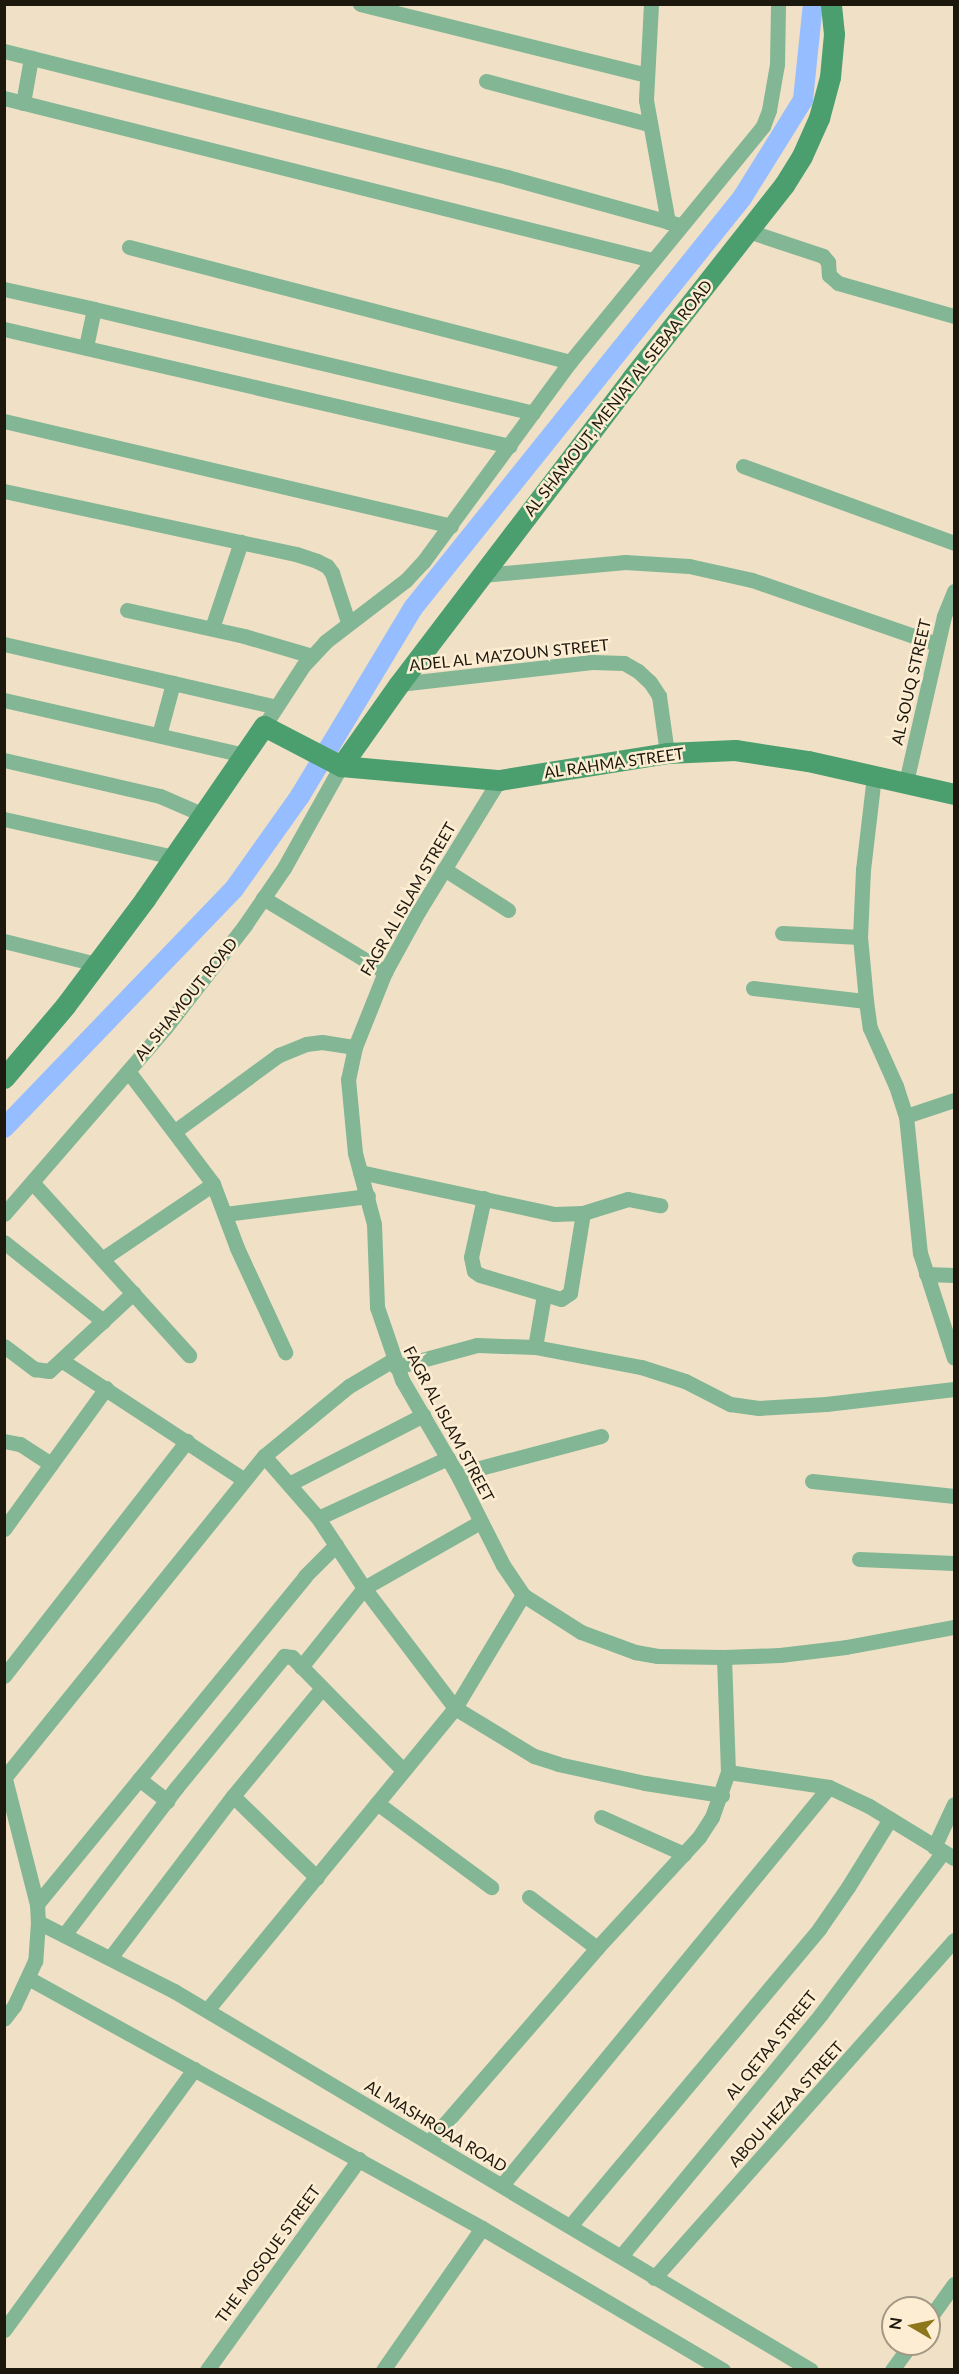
<!DOCTYPE html>
<style>
body{margin:0}
#map{position:relative;width:959px;height:2374px;overflow:hidden;background:#efe0c6;font-family:Lato,sans-serif}
div>[style]{position:absolute}
.canal>*{height:20px;margin:-10px;padding:0 10px;transform-origin:10px;border-radius:10px;background:#95bdff}
.street>*{height:15px;margin:-7.5px;padding:0 7.5px;transform-origin:7.5px;border-radius:7.5px;background:#82b694}
.secondary>*{height:21px;margin:-10.5px;padding:0 10.5px;transform-origin:10.5px;border-radius:10.5px;background:#4b9f6e}
span{translate:-50% -50%;white-space:nowrap;text-align:center;line-height:1.15;-webkit-text-stroke:5px #fdeed3;paint-order:stroke}
.street-label{font-size:16px;color:#1d180e}
.frame{position:absolute;inset:0;border:6px solid #1d180e;pointer-events:none}
.north{position:absolute;left:881px;top:2296px;width:60px;height:60px;box-sizing:border-box;background:#fdeed3;border:2px solid #a39884;border-radius:50%;rotate:279deg;font-size:16px;font-weight:700;line-height:24px;text-align:center;color:#1d180e}
.north::after{content:'';display:block;margin:auto;width:21px;height:27px;background:#8d771c;clip-path:polygon(50% 0,100% 100%,50% 72%,0 100%)}
</style>
<div id="map">
<div class="canal">
<div style="left:4px;top:1128px;width:332px;rotate:-46.1deg"></div>
<div style="left:234px;top:889px;width:114px;rotate:-54.6deg"></div>
<div style="left:300px;top:796px;width:219px;rotate:-59deg"></div>
<div style="left:413px;top:608px;width:526px;rotate:-51.26deg"></div>
<div style="left:742px;top:198px;width:115px;rotate:-58.1deg"></div>
<div style="left:803px;top:100px;width:97px;rotate:-84.1deg"></div>
</div>
<div class="street">
<div style="left:360px;top:4px;width:295px;rotate:13.9deg"></div>
<div style="left:651px;top:4px;width:96px;rotate:93deg"></div>
<div style="left:646px;top:100px;width:124px;rotate:79.8deg"></div>
<div style="left:4px;top:51px;width:519px;rotate:14.06deg"></div>
<div style="left:507px;top:177px;width:180px;rotate:15.5deg"></div>
<div style="left:486px;top:81px;width:169px;rotate:14.8deg"></div>
<div style="left:4px;top:98px;width:668px;rotate:14.04deg"></div>
<div style="left:23px;top:103px;width:46px;rotate:-79.9deg"></div>
<div style="left:748px;top:231px;width:79px;rotate:18.4deg"></div>
<div style="left:823px;top:256px;width:8px;rotate:50deg"></div>
<div style="left:828px;top:262px;width:13px;rotate:86deg"></div>
<div style="left:829px;top:275px;width:12px;rotate:42deg"></div>
<div style="left:838px;top:283px;width:121px;rotate:15.9deg"></div>
<div style="left:129px;top:247px;width:456px;rotate:14.6deg"></div>
<div style="left:4px;top:289px;width:92px;rotate:12.5deg"></div>
<div style="left:94px;top:309px;width:39px;rotate:102deg"></div>
<div style="left:94px;top:309px;width:451px;rotate:13.3deg"></div>
<div style="left:4px;top:329px;width:519px;rotate:13.02deg"></div>
<div style="left:4px;top:421px;width:459px;rotate:13.2deg"></div>
<div style="left:743px;top:466px;width:225px;rotate:20deg"></div>
<div style="left:4px;top:491px;width:299px;rotate:12.2deg"></div>
<div style="left:296px;top:554px;width:22px;rotate:18deg"></div>
<div style="left:317px;top:561px;width:11px;rotate:27deg"></div>
<div style="left:327px;top:566px;width:9px;rotate:54deg"></div>
<div style="left:332px;top:573px;width:52px;rotate:71.9deg"></div>
<div style="left:482px;top:575px;width:144px;rotate:-5.2deg"></div>
<div style="left:625px;top:562px;width:64px;rotate:3.6deg"></div>
<div style="left:689px;top:566px;width:65px;rotate:12.5deg"></div>
<div style="left:752px;top:580px;width:196px;rotate:19.1deg"></div>
<div style="left:127px;top:610px;width:120px;rotate:12.5deg"></div>
<div style="left:244px;top:636px;width:71px;rotate:16.4deg"></div>
<div style="left:212px;top:628px;width:91px;rotate:-71.4deg"></div>
<div style="left:4px;top:644px;width:279px;rotate:13deg"></div>
<div style="left:399px;top:684px;width:194px;rotate:-6.5deg"></div>
<div style="left:592px;top:662px;width:32px;rotate:2deg"></div>
<div style="left:624px;top:663px;width:16px;rotate:30deg"></div>
<div style="left:638px;top:671px;width:16px;rotate:43deg"></div>
<div style="left:650px;top:682px;width:17px;rotate:57deg"></div>
<div style="left:659px;top:696px;width:58px;rotate:82deg"></div>
<div style="left:4px;top:700px;width:247px;rotate:12.9deg"></div>
<div style="left:264px;top:726px;width:72px;rotate:-57deg"></div>
<div style="left:303px;top:666px;width:33px;rotate:-47deg"></div>
<div style="left:325px;top:642px;width:102px;rotate:-37.4deg"></div>
<div style="left:406px;top:580px;width:25px;rotate:-47deg"></div>
<div style="left:423px;top:562px;width:248px;rotate:-53.7deg"></div>
<div style="left:570px;top:362px;width:305px;rotate:-50.7deg"></div>
<div style="left:763px;top:126px;width:17px;rotate:-69deg"></div>
<div style="left:769px;top:110px;width:47px;rotate:-80.1deg"></div>
<div style="left:777px;top:64px;width:60px;rotate:-89deg"></div>
<div style="left:159px;top:735px;width:54px;rotate:-74.9deg"></div>
<div style="left:4px;top:760px;width:160px;rotate:13deg"></div>
<div style="left:160px;top:796px;width:48px;rotate:23.4deg"></div>
<div style="left:874px;top:776px;width:94px;rotate:96.7deg"></div>
<div style="left:863px;top:869px;width:68px;rotate:92.5deg"></div>
<div style="left:860px;top:937px;width:64px;rotate:84.6deg"></div>
<div style="left:866px;top:1001px;width:27px;rotate:82deg"></div>
<div style="left:870px;top:1028px;width:64px;rotate:65.9deg"></div>
<div style="left:896px;top:1086px;width:32px;rotate:72deg"></div>
<div style="left:906px;top:1116px;width:138px;rotate:84.2deg"></div>
<div style="left:920px;top:1253px;width:110px;rotate:72.1deg"></div>
<div style="left:499px;top:780px;width:155px;rotate:121.5deg"></div>
<div style="left:418px;top:912px;width:68px;rotate:118.8deg"></div>
<div style="left:385px;top:972px;width:81px;rotate:111.8deg"></div>
<div style="left:355px;top:1047px;width:33px;rotate:102deg"></div>
<div style="left:348px;top:1079px;width:74px;rotate:84.6deg"></div>
<div style="left:355px;top:1153px;width:73px;rotate:75deg"></div>
<div style="left:374px;top:1224px;width:83px;rotate:87.9deg"></div>
<div style="left:377px;top:1307px;width:77px;rotate:71.1deg"></div>
<div style="left:402px;top:1380px;width:109px;rotate:59.7deg"></div>
<div style="left:457px;top:1474px;width:102px;rotate:63.2deg"></div>
<div style="left:503px;top:1565px;width:36px;rotate:56deg"></div>
<div style="left:523px;top:1595px;width:69px;rotate:32.5deg"></div>
<div style="left:581px;top:1632px;width:58px;rotate:20.3deg"></div>
<div style="left:635px;top:1652px;width:23px;rotate:10deg"></div>
<div style="left:658px;top:1656px;width:66px;rotate:0.9deg"></div>
<div style="left:724px;top:1657px;width:56px;rotate:-2deg"></div>
<div style="left:780px;top:1655px;width:66px;rotate:-6.9deg"></div>
<div style="left:846px;top:1647px;width:110px;rotate:-10.5deg"></div>
<div style="left:906px;top:782px;width:170px;rotate:-77.1deg"></div>
<div style="left:944px;top:616px;width:27px;rotate:-68deg"></div>
<div style="left:4px;top:819px;width:174px;rotate:12.6deg"></div>
<div style="left:444px;top:869px;width:76px;rotate:32.6deg"></div>
<div style="left:263px;top:898px;width:143px;rotate:31.2deg"></div>
<div style="left:782px;top:933px;width:78px;rotate:2.9deg"></div>
<div style="left:4px;top:941px;width:95px;rotate:14deg"></div>
<div style="left:753px;top:988px;width:114px;rotate:6.6deg"></div>
<div style="left:128px;top:1071px;width:141px;rotate:53deg"></div>
<div style="left:213px;top:1184px;width:68px;rotate:69.4deg"></div>
<div style="left:237px;top:1248px;width:115px;rotate:65.2deg"></div>
<div style="left:906px;top:1116px;width:51px;rotate:-18.4deg"></div>
<div style="left:175px;top:1131px;width:129px;rotate:-36.2deg"></div>
<div style="left:279px;top:1055px;width:29px;rotate:-22deg"></div>
<div style="left:306px;top:1044px;width:16px;rotate:-7deg"></div>
<div style="left:322px;top:1042px;width:33px;rotate:9deg"></div>
<div style="left:360px;top:1172px;width:199px;rotate:12.2deg"></div>
<div style="left:555px;top:1214px;width:28px;rotate:-2deg"></div>
<div style="left:583px;top:1213px;width:47px;rotate:-17.3deg"></div>
<div style="left:628px;top:1199px;width:33px;rotate:11deg"></div>
<div style="left:32px;top:1182px;width:234px;rotate:47.8deg"></div>
<div style="left:484px;top:1198px;width:60px;rotate:102.4deg"></div>
<div style="left:471px;top:1257px;width:14px;rotate:78deg"></div>
<div style="left:474px;top:1271px;width:7px;rotate:34deg"></div>
<div style="left:480px;top:1275px;width:84px;rotate:16.5deg"></div>
<div style="left:561px;top:1299px;width:11px;rotate:-34deg"></div>
<div style="left:570px;top:1293px;width:81px;rotate:-80.8deg"></div>
<div style="left:4px;top:1214px;width:247px;rotate:-49.1deg"></div>
<div style="left:166px;top:1027px;width:129px;rotate:-52.2deg"></div>
<div style="left:245px;top:925px;width:69px;rotate:-55.6deg"></div>
<div style="left:284px;top:868px;width:117px;rotate:-60.8deg"></div>
<div style="left:225px;top:1214px;width:144px;rotate:-7.2deg"></div>
<div style="left:4px;top:1242px;width:127px;rotate:38.6deg"></div>
<div style="left:102px;top:1259px;width:134px;rotate:-34deg"></div>
<div style="left:926px;top:1274px;width:28px;rotate:2deg"></div>
<div style="left:4px;top:1346px;width:39px;rotate:37deg"></div>
<div style="left:35px;top:1369px;width:14px;rotate:8deg"></div>
<div style="left:49px;top:1371px;width:115px;rotate:-42.9deg"></div>
<div style="left:535px;top:1347px;width:53px;rotate:-80.2deg"></div>
<div style="left:61px;top:1360px;width:217px;rotate:33.2deg"></div>
<div style="left:396px;top:1367px;width:84px;rotate:-15.2deg"></div>
<div style="left:477px;top:1345px;width:58px;rotate:2deg"></div>
<div style="left:535px;top:1347px;width:108px;rotate:10.7deg"></div>
<div style="left:641px;top:1367px;width:46px;rotate:17.7deg"></div>
<div style="left:685px;top:1381px;width:51px;rotate:27.1deg"></div>
<div style="left:730px;top:1404px;width:29px;rotate:8deg"></div>
<div style="left:759px;top:1408px;width:67px;rotate:-3.4deg"></div>
<div style="left:826px;top:1404px;width:129px;rotate:-6.7deg"></div>
<div style="left:4px;top:1441px;width:16px;rotate:11deg"></div>
<div style="left:20px;top:1444px;width:37px;rotate:33deg"></div>
<div style="left:264px;top:1456px;width:82px;rotate:48.9deg"></div>
<div style="left:318px;top:1518px;width:84px;rotate:56.7deg"></div>
<div style="left:364px;top:1588px;width:151px;rotate:52.8deg"></div>
<div style="left:455px;top:1708px;width:92px;rotate:31.3deg"></div>
<div style="left:534px;top:1756px;width:25px;rotate:18deg"></div>
<div style="left:558px;top:1764px;width:89px;rotate:12.3deg"></div>
<div style="left:645px;top:1783px;width:78px;rotate:8.9deg"></div>
<div style="left:457px;top:1474px;width:149px;rotate:-14.8deg"></div>
<div style="left:812px;top:1481px;width:143px;rotate:6deg"></div>
<div style="left:289px;top:1484px;width:151px;rotate:-27.2deg"></div>
<div style="left:318px;top:1518px;width:143px;rotate:-24.8deg"></div>
<div style="left:4px;top:1529px;width:174px;rotate:-54.1deg"></div>
<div style="left:859px;top:1559px;width:95px;rotate:2.4deg"></div>
<div style="left:301px;top:1667px;width:101px;rotate:-51.4deg"></div>
<div style="left:364px;top:1588px;width:133px;rotate:-29.6deg"></div>
<div style="left:4px;top:1676px;width:298px;rotate:-52.1deg"></div>
<div style="left:728px;top:1772px;width:102px;rotate:8.4deg"></div>
<div style="left:829px;top:1787px;width:44px;rotate:25.4deg"></div>
<div style="left:869px;top:1806px;width:100px;rotate:31.5deg"></div>
<div style="left:4px;top:1775px;width:133px;rotate:75.7deg"></div>
<div style="left:37px;top:1904px;width:18px;rotate:87deg"></div>
<div style="left:38px;top:1922px;width:39px;rotate:94deg"></div>
<div style="left:35px;top:1961px;width:50px;rotate:115deg"></div>
<div style="left:14px;top:2006px;width:16px;rotate:128deg"></div>
<div style="left:5px;top:1777px;width:412px;rotate:-51.1deg"></div>
<div style="left:264px;top:1456px;width:110px;rotate:-39.5deg"></div>
<div style="left:349px;top:1386px;width:51px;rotate:-30.6deg"></div>
<div style="left:139px;top:1779px;width:36px;rotate:38deg"></div>
<div style="left:233px;top:1796px;width:117px;rotate:44.3deg"></div>
<div style="left:377px;top:1803px;width:142px;rotate:36.4deg"></div>
<div style="left:601px;top:1817px;width:91px;rotate:24deg"></div>
<div style="left:934px;top:1847px;width:47px;rotate:-65.1deg"></div>
<div style="left:529px;top:1897px;width:85px;rotate:36.9deg"></div>
<div style="left:37px;top:1904px;width:424px;rotate:-50.7deg"></div>
<div style="left:305px;top:1576px;width:44px;rotate:-45deg"></div>
<div style="left:38px;top:1922px;width:153px;rotate:26.9deg"></div>
<div style="left:174px;top:1991px;width:741px;rotate:30.75deg"></div>
<div style="left:64px;top:1935px;width:185px;rotate:-52.7deg"></div>
<div style="left:176px;top:1788px;width:171px;rotate:-50.7deg"></div>
<div style="left:284px;top:1656px;width:8px;rotate:7deg"></div>
<div style="left:292px;top:1657px;width:158px;rotate:45.5deg"></div>
<div style="left:110px;top:1958px;width:203px;rotate:-52.8deg"></div>
<div style="left:233px;top:1796px;width:140px;rotate:-50.5deg"></div>
<div style="left:28px;top:1978px;width:518px;rotate:28.84deg"></div>
<div style="left:482px;top:2228px;width:280px;rotate:30.5deg"></div>
<div style="left:207px;top:2010px;width:391px;rotate:-50.6deg"></div>
<div style="left:455px;top:1708px;width:132px;rotate:-59deg"></div>
<div style="left:429px;top:2142px;width:257px;rotate:-49.1deg"></div>
<div style="left:597px;top:1948px;width:151px;rotate:-47.4deg"></div>
<div style="left:699px;top:1837px;width:24px;rotate:-57deg"></div>
<div style="left:712px;top:1817px;width:48px;rotate:-70.4deg"></div>
<div style="left:728px;top:1772px;width:115px;rotate:-92deg"></div>
<div style="left:502px;top:2185px;width:515px;rotate:-50.59deg"></div>
<div style="left:570px;top:2226px;width:388px;rotate:-50deg"></div>
<div style="left:819px;top:1929px;width:51px;rotate:-55.4deg"></div>
<div style="left:848px;top:1887px;width:80px;rotate:-58.3deg"></div>
<div style="left:621px;top:2256px;width:314px;rotate:-50.4deg"></div>
<div style="left:821px;top:2014px;width:203px;rotate:-53deg"></div>
<div style="left:654px;top:2278px;width:452px;rotate:-48.4deg"></div>
<div style="left:929px;top:2319px;width:43px;rotate:-54.5deg"></div>
<div style="left:4px;top:2330px;width:323px;rotate:-53.9deg"></div>
<div style="left:207px;top:2370px;width:260px;rotate:-54.2deg"></div>
<div style="left:383px;top:2370px;width:173px;rotate:-55.1deg"></div>
<div style="left:892px;top:2370px;width:32px;rotate:-54deg"></div>
</div>
<div class="secondary">
<div style="left:341px;top:766px;width:100px;rotate:-54.7deg"></div>
<div style="left:399px;top:684px;width:385px;rotate:-52.7deg"></div>
<div style="left:632px;top:378px;width:246px;rotate:-51.8deg"></div>
<div style="left:784px;top:185px;width:34px;rotate:-58deg"></div>
<div style="left:802px;top:156px;width:42px;rotate:-65.9deg"></div>
<div style="left:819px;top:118px;width:42px;rotate:-75deg"></div>
<div style="left:830px;top:77px;width:43px;rotate:-84.7deg"></div>
<div style="left:834px;top:34px;width:30px;rotate:-96deg"></div>
<div style="left:4px;top:1078px;width:94px;rotate:-49.7deg"></div>
<div style="left:65px;top:1006px;width:134px;rotate:-53.2deg"></div>
<div style="left:145px;top:899px;width:210px;rotate:-55.5deg"></div>
<div style="left:264px;top:726px;width:87px;rotate:27.5deg"></div>
<div style="left:341px;top:766px;width:159px;rotate:5.1deg"></div>
<div style="left:499px;top:780px;width:170px;rotate:-9.1deg"></div>
<div style="left:667px;top:753px;width:68px;rotate:-2.5deg"></div>
<div style="left:735px;top:750px;width:74px;rotate:8.6deg"></div>
<div style="left:808px;top:761px;width:150px;rotate:12.7deg"></div>
</div>
<div class="street-label">
<span style="left:618px;top:398px;rotate:-52deg">AL SHAMOUT, MENIAT AL SEBAA ROAD</span>
<span style="left:509px;top:655px;rotate:-6deg">ADEL AL MA'ZOUN STREET</span>
<span style="left:911px;top:682px;rotate:-77deg">AL SOUQ STREET</span>
<span style="left:614px;top:763px;rotate:-8deg">AL RAHMA STREET</span>
<span style="left:408px;top:899px;rotate:-60deg">FAGR AL ISLAM STREET</span>
<span style="left:186px;top:999px;rotate:-51deg">AL SHAMOUT ROAD</span>
<span style="left:449px;top:1424px;rotate:62deg">FAGR AL ISLAM STREET</span>
<span style="left:771px;top:2045px;rotate:-51deg">AL QETAA STREET</span>
<span style="left:786px;top:2104px;rotate:-48deg">ABOU HEZAA STREET</span>
<span style="left:436px;top:2126px;rotate:31deg">AL MASHROAA ROAD</span>
<span style="left:268px;top:2254px;rotate:-54deg">THE MOSQUE STREET</span>
</div>
<div class="frame"></div>
<div class="north">N</div>
</div>
